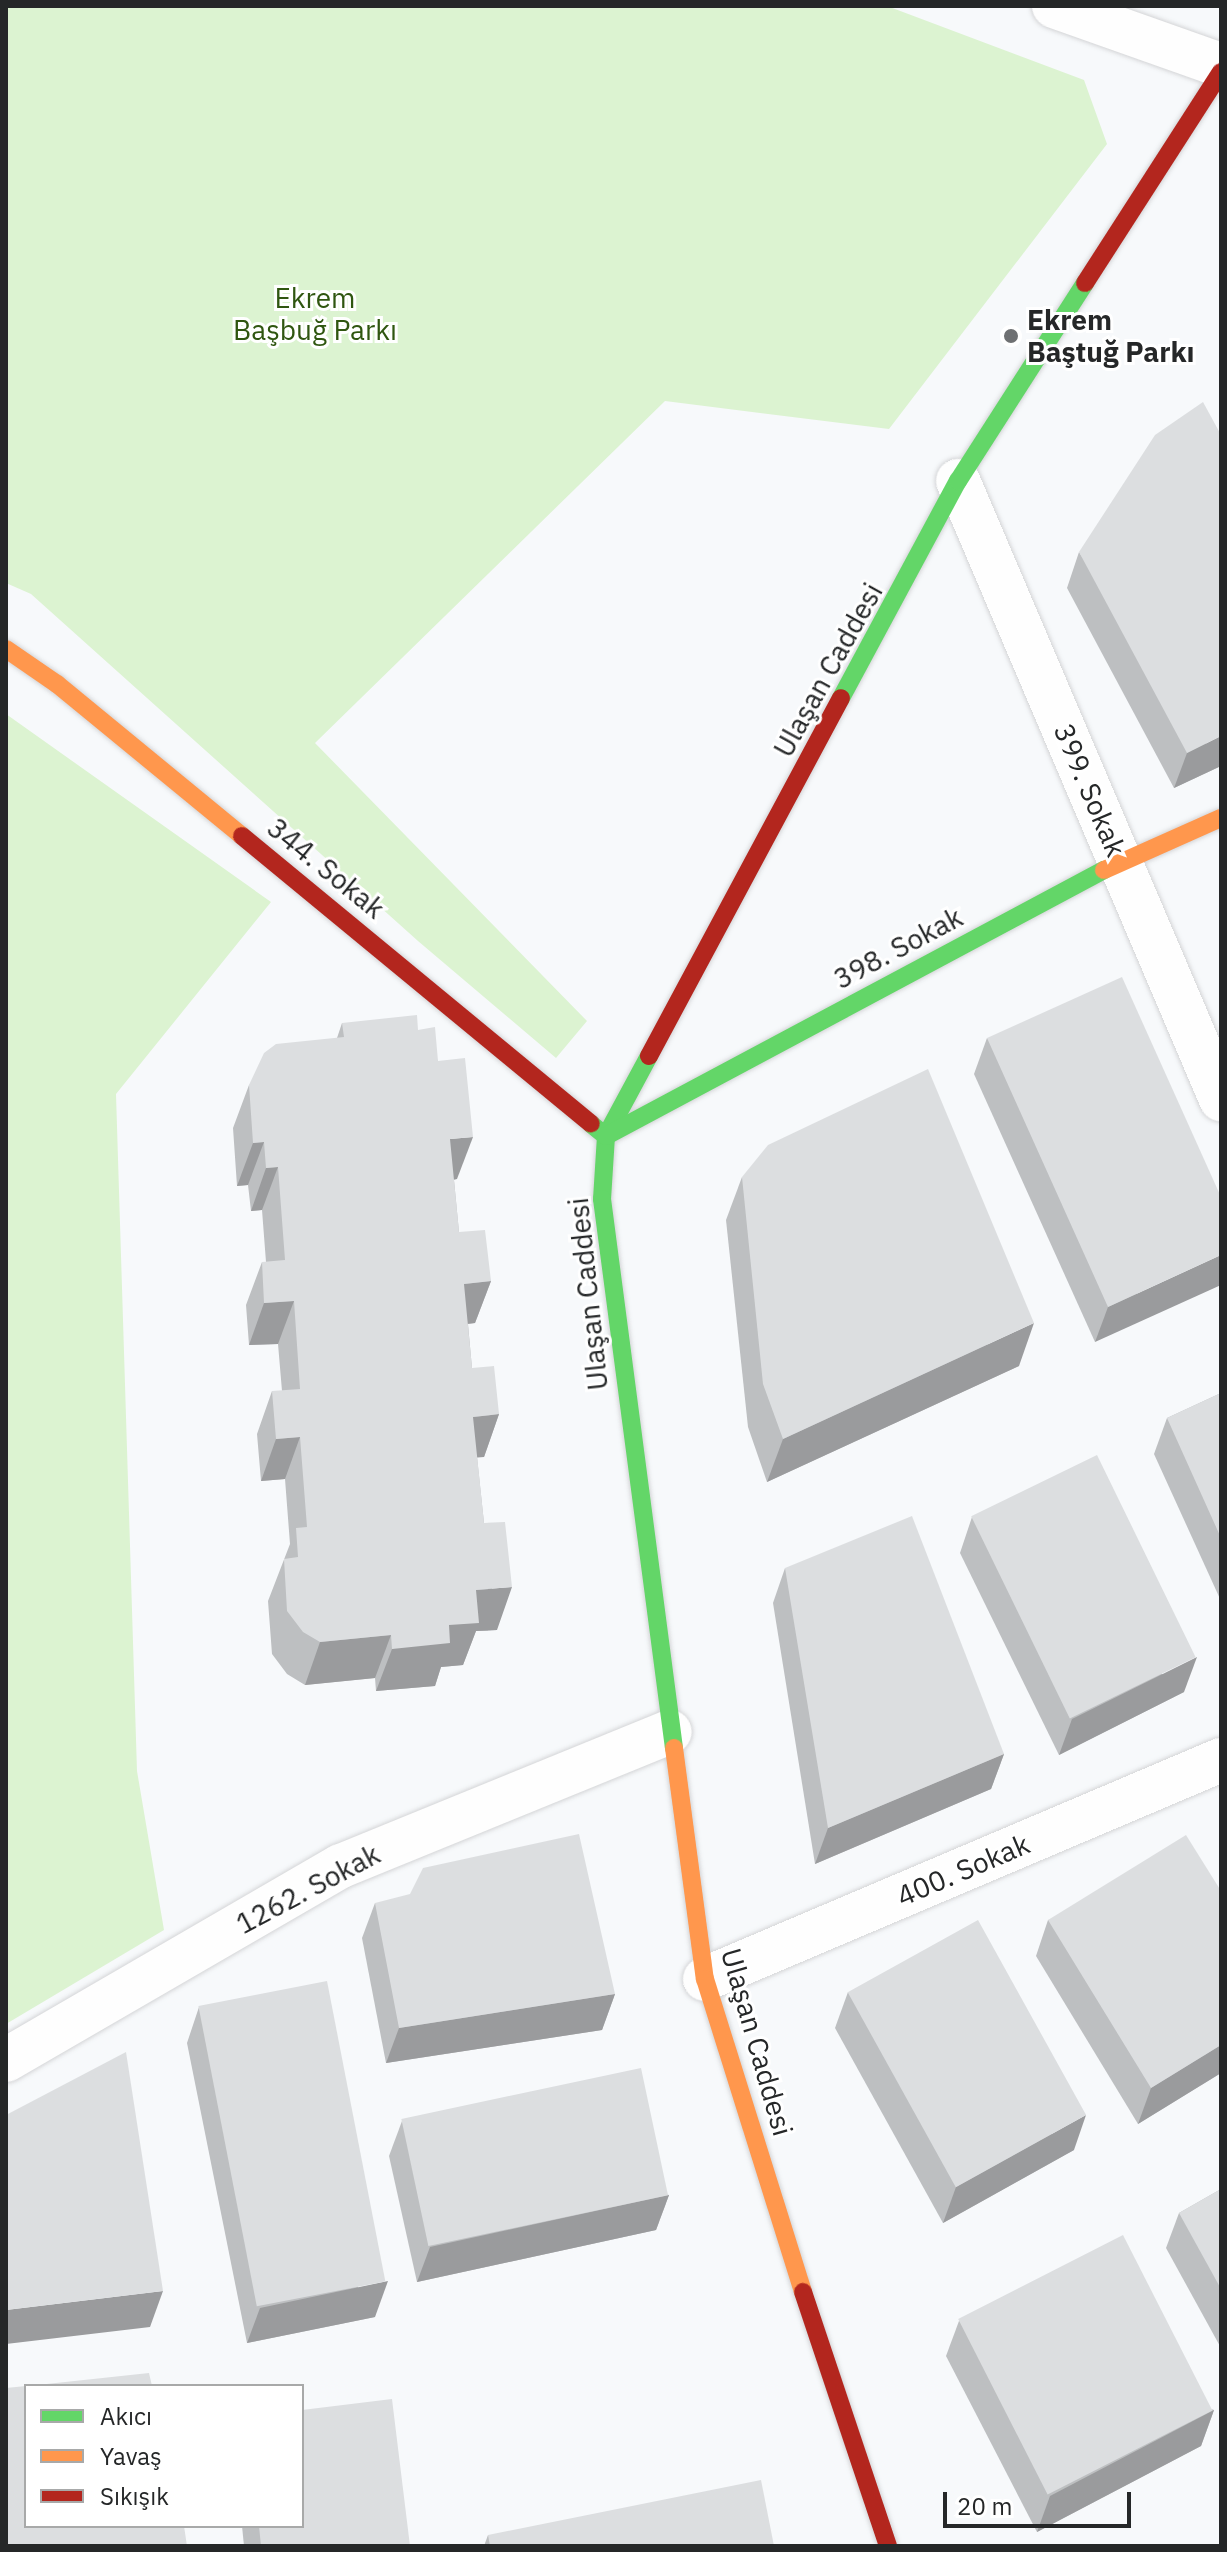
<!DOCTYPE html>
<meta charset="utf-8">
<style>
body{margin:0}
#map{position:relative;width:1227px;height:2552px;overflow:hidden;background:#f7f9fb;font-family:"IBM Plex Sans",sans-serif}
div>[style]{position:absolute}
.green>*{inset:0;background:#dcf3d1}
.roads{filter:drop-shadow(0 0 2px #d4d5d7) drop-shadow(0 0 2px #d4d5d7)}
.street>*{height:44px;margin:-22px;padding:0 22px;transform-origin:22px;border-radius:22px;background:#fefefe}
.fast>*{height:18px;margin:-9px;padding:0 9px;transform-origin:9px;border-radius:9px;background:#63d668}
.slow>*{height:18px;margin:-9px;padding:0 9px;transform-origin:9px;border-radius:9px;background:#ff974d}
.jam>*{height:18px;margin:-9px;padding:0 9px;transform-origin:9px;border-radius:9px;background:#b3261e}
.wall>*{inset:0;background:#bdbfc1}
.shaded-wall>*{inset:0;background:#9a9b9d}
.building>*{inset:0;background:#dcdee0;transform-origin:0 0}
.dots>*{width:22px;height:22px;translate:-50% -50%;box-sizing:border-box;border:4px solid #fff;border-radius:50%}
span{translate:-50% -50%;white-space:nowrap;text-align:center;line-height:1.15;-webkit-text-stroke:6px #fff;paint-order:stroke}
.park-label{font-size:28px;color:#2f5610}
.poi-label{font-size:28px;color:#252728;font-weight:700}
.left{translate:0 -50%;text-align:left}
.street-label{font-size:28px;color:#252728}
.frame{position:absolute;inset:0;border:8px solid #252728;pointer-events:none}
.legend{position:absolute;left:24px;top:2384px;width:280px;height:144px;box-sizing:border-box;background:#fff;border:2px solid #a8a9a9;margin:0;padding:10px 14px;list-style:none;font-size:24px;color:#252728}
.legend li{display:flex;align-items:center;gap:16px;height:40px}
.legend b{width:40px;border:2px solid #a8a9a9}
.scale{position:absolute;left:943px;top:2492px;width:188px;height:36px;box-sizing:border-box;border:4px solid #252728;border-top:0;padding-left:10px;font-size:24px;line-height:28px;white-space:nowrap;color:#252728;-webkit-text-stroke:6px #fff;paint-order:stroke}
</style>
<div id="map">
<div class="green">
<div style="clip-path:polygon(6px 6px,887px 6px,1084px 80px,1107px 144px,889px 429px,665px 401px,315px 743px,587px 1021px,556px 1058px,418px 941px,31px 594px,6px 583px)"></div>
<div style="clip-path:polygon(6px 714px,271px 902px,116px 1094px,137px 1771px,164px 1930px,6px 2024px)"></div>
</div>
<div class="roads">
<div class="street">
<div style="left:1054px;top:6px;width:177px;rotate:19.5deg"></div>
<div style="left:958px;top:481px;width:672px;rotate:66.95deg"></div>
<div style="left:705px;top:1979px;width:561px;rotate:-23deg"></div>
<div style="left:6px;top:2060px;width:387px;rotate:-30.1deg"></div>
<div style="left:341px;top:1866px;width:355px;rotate:-22.2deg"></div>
</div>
<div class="fast">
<div style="left:841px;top:698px;width:247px;rotate:-61.7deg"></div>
<div style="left:958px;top:481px;width:235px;rotate:-57.3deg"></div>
<div style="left:649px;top:1056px;width:91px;rotate:118.3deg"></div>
<div style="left:606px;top:1136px;width:63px;rotate:93.6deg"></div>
<div style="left:602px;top:1199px;width:554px;rotate:82.53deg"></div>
<div style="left:591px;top:1124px;width:19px;rotate:39deg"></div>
<div style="left:606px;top:1136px;width:565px;rotate:-28.11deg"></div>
</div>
<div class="slow">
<div style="left:6px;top:649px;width:62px;rotate:34.5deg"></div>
<div style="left:57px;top:684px;width:239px;rotate:39.4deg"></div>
<div style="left:1104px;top:870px;width:128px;rotate:-24deg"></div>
<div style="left:674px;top:1748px;width:233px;rotate:82.4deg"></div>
<div style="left:705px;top:1979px;width:328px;rotate:72.6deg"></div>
</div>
<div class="jam">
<div style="left:1085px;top:283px;width:251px;rotate:-57.2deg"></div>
<div style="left:242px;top:836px;width:452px;rotate:39.5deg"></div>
<div style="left:649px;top:1056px;width:406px;rotate:-61.8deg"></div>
<div style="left:803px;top:2292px;width:268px;rotate:71.5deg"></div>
</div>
</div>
<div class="wall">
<div style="clip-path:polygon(1079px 552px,1221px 766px,1174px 788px,1067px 588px)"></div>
<div style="clip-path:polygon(342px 1023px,418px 1030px,438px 1061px,457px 1179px,454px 1180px,459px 1232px,491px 1281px,475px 1323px,468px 1324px,472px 1368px,499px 1414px,484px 1457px,477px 1457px,484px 1523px,497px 1630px,476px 1631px,463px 1665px,441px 1667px,435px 1686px,376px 1691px,375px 1678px,305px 1685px,287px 1674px,272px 1654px,268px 1601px,290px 1544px,285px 1479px,261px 1481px,257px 1434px,272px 1391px,282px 1391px,278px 1344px,249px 1345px,246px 1305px,262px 1262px,266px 1262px,262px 1210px,251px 1211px,248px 1185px,237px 1186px,233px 1128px,249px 1085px,337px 1038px)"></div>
<div style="clip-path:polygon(987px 1038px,1221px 1197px,1095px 1342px,974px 1074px)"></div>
<div style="clip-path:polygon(742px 1177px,1019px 1366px,767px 1482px,748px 1427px,726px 1220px)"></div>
<div style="clip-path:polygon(1221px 1393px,1221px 1601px,1154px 1454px,1167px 1418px)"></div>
<div style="clip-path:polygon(972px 1517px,1184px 1692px,1059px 1755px,960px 1553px)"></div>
<div style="clip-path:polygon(785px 1568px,1004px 1754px,991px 1789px,815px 1864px,773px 1603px)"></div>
<div style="clip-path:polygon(1221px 1891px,1221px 2073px,1138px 2124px,1036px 1956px,1048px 1920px)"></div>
<div style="clip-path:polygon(375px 1903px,615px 1994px,602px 2030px,386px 2063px,362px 1938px)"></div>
<div style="clip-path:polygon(848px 1992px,1074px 2150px,943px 2223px,835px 2028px)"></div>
<div style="clip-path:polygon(199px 2007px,375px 2317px,247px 2343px,187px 2043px)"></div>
<div style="clip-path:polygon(402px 2121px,669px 2195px,656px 2230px,417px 2282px,389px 2156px)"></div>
<div style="clip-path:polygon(1221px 2189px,1221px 2348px,1166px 2248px,1179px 2213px)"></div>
<div style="clip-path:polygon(959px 2321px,1214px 2410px,1201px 2446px,1037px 2532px,946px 2356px)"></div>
<div style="clip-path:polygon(242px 2526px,302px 2526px,410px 2546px,244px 2546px)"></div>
<div style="clip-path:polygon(488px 2535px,774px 2546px,484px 2546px)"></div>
</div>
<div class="shaded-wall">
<div style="clip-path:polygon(1221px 736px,1221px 766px,1174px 788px,1187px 753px)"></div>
<div style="clip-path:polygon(473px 1137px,457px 1179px,434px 1181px,450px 1139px)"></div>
<div style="clip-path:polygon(264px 1142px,248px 1185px,237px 1186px,253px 1143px)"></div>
<div style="clip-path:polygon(278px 1167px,262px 1210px,251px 1211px,266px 1168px)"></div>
<div style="clip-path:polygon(1221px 1255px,1221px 1285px,1095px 1342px,1108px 1307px)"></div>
<div style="clip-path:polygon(491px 1281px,475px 1323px,448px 1326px,464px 1284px)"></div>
<div style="clip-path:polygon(294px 1301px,278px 1344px,249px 1345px,264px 1303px)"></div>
<div style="clip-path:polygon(1034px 1323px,1019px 1366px,767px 1482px,783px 1439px)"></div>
<div style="clip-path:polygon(499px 1414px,484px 1457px,458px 1459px,473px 1417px)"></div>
<div style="clip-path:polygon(300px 1437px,285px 1479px,261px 1481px,276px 1439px)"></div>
<div style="clip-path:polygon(512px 1587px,497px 1630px,476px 1631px,463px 1665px,441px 1667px,435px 1686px,376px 1691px,392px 1649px,449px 1625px,476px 1590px)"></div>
<div style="clip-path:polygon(391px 1635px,375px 1678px,305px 1685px,320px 1642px)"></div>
<div style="clip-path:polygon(1197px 1657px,1184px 1692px,1059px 1755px,1072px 1719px)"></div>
<div style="clip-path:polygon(1004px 1754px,991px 1789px,815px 1864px,828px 1828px)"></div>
<div style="clip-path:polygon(615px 1994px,602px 2030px,386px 2063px,399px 2028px)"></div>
<div style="clip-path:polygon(1221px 2045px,1221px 2073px,1138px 2124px,1151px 2088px)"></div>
<div style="clip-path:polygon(1086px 2115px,1074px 2150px,943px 2223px,956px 2187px)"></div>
<div style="clip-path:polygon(669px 2195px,656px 2230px,417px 2282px,430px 2247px)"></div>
<div style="clip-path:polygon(388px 2281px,375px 2317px,247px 2343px,260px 2308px)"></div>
<div style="clip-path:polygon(163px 2291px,150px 2327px,6px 2344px,6px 2310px)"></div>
<div style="clip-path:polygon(1214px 2410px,1201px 2446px,1037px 2532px,1050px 2496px)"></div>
</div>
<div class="building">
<div style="clip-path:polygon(1203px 402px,1221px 435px,1221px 736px,1187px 753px,1079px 552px,1155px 435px)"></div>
<div style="clip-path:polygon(1122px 977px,1221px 1197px,1221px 1255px,1108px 1307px,987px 1038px)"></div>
<div style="clip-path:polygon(417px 1015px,418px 1030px,435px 1027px,438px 1061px,465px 1058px,473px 1137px,450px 1139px,459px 1232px,485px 1230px,491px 1281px,464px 1284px,472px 1368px,494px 1366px,499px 1414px,473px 1417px,484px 1523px,505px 1522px,512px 1587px,476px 1590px,479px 1623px,449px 1625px,450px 1643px,392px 1649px,391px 1635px,320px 1642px,303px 1632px,287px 1611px,284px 1559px,298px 1557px,296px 1528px,307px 1527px,300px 1437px,276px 1439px,272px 1391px,300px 1389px,294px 1301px,264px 1303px,262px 1262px,285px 1260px,278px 1167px,266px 1168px,264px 1142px,253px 1143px,249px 1085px,264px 1053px,276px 1044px,344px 1037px,342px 1023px)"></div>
<div style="clip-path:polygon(928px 1069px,1034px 1323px,783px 1439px,763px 1384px,742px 1177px,768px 1145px)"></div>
<div style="clip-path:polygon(1221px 1393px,1221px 1538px,1167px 1418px)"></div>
<div style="left:1097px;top:1455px;width:225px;height:140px;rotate:64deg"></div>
<div style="clip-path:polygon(912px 1516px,1004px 1754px,828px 1828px,785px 1568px)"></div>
<div style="clip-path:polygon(579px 1834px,615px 1994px,399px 2028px,375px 1903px,410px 1894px,423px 1868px)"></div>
<div style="clip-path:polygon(1186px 1835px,1221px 1891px,1221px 2045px,1151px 2088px,1048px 1920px)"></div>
<div style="left:978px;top:1920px;width:223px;height:149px;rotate:61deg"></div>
<div style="left:327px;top:1981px;width:306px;height:131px;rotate:79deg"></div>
<div style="clip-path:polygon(126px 2052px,163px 2291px,6px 2310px,6px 2115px)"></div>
<div style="left:641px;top:2068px;width:130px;height:245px;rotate:78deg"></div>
<div style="clip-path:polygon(1221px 2189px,1221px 2289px,1179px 2213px)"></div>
<div style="left:1123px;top:2235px;width:197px;height:185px;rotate:63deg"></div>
<div style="clip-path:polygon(149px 2373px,152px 2386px,28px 2386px)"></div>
<div style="clip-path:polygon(26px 2386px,26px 2526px,184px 2526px,187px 2546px,6px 2546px,6px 2388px)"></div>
<div style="clip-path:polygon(392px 2399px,410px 2546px,261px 2546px,259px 2526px,302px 2526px,302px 2410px)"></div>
<div style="clip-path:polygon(761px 2480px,774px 2546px,490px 2546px,488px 2535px)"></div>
</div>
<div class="dots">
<div style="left:1011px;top:336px;background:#6e7072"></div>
</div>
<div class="park-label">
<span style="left:315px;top:314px">Ekrem<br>Başbuğ Parkı</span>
</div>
<div class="poi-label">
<span class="left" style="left:1027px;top:336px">Ekrem<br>Baştuğ Parkı</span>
</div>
<div class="street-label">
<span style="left:828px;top:670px;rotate:-61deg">Ulaşan Caddesi</span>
<span style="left:1090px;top:790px;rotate:67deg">399. Sokak</span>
<span style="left:326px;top:868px;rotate:39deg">344. Sokak</span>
<span style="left:898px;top:948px;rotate:-28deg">398. Sokak</span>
<span style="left:588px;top:1294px;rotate:-96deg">Ulaşan Caddesi</span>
<span style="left:963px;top:1870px;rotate:-23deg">400. Sokak</span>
<span style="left:308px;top:1889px;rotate:-28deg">1262. Sokak</span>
<span style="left:757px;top:2042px;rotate:74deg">Ulaşan Caddesi</span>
</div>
<div class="frame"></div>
<ul class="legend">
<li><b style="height:10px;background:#63d668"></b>Akıcı</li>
<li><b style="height:10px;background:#ff974d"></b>Yavaş</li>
<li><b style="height:10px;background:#b3261e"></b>Sıkışık</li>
</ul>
<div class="scale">20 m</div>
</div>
